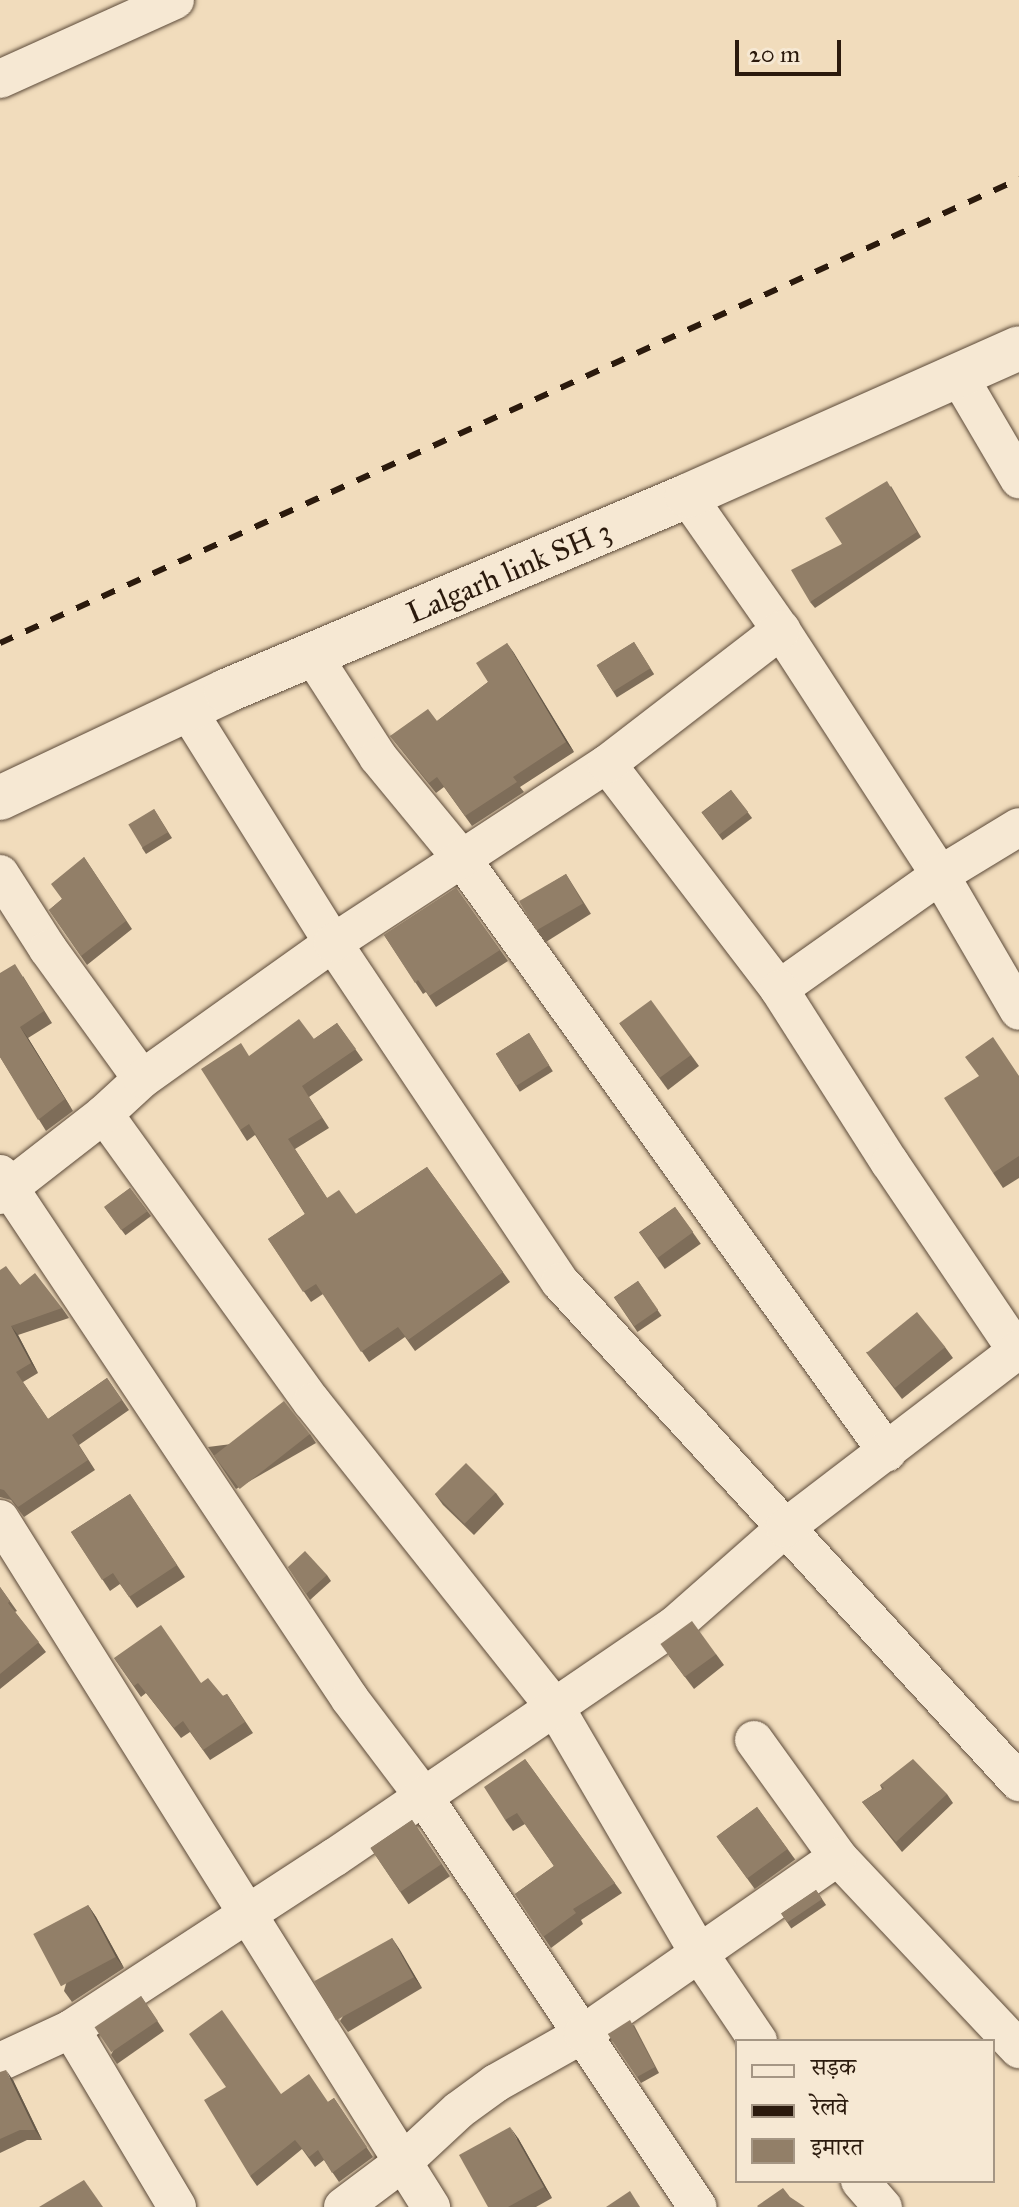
<!DOCTYPE html>
<meta charset="utf-8">
<style>
body{margin:0}
#map{position:relative;width:1019px;height:2207px;overflow:hidden;background:#f1dcbc;font-family:"IM FELL Great Primer","Noto Serif Devanagari",serif}
div>[style]{position:absolute}
.roads{filter:drop-shadow(0 0 2px #5c4a39) drop-shadow(0 0 2px #5c4a39)}
.street>*{height:38px;margin:-19px;padding:0 19px;transform-origin:19px;border-radius:19px;background:#f6e8d3}
.secondary>*{height:44px;margin:-22px;padding:0 22px;transform-origin:22px;border-radius:22px;background:#f6e8d3}
.rail>*{height:6px;margin-top:-3px;transform-origin:0;background:repeating-linear-gradient(90deg,#2b1a0d 0 14px,transparent 0 28px)}
.wall>*{inset:0;background:#7e6d59;transform-origin:0 0}
.shaded-wall>*{inset:0;background:#665949}
.building>*{inset:0;background:#927f68;transform-origin:0 0}
span{translate:-50% -50%;white-space:nowrap;text-align:center;line-height:1.15;-webkit-text-stroke:8px #f6e8d3;paint-order:stroke}
.street-label{font-size:30px;color:#2b1a0d}
.legend{position:absolute;left:735px;top:2039px;width:260px;height:144px;box-sizing:border-box;background:#f6e8d3;border:2px solid #a59684;margin:0;padding:10px 14px;list-style:none;font-size:24px;color:#2b1a0d}
.legend li{display:flex;align-items:center;gap:16px;height:40px}
.legend b{width:40px;border:2px solid #a59684}
.scale{position:absolute;left:735px;top:40px;width:106px;height:36px;box-sizing:border-box;border:4px solid #2b1a0d;border-top:0;padding-left:10px;font-size:24px;line-height:28px;white-space:nowrap;color:#2b1a0d;-webkit-text-stroke:6px #f6e8d3;paint-order:stroke}
</style>
<div id="map">
<div class="roads">
<div class="street">
<div style="left:0;top:79px;width:192px;rotate:-24.3deg"></div>
<div style="left:958px;top:375px;width:121px;rotate:59.6deg"></div>
<div style="left:687px;top:496px;width:164px;rotate:55deg"></div>
<div style="left:781px;top:630px;width:292px;rotate:57deg"></div>
<div style="left:940px;top:875px;width:157px;rotate:59.8deg"></div>
<div style="left:313px;top:656px;width:120px;rotate:57.2deg"></div>
<div style="left:378px;top:757px;width:132px;rotate:50.5deg"></div>
<div style="left:462px;top:859px;width:730px;rotate:54.37deg"></div>
<div style="left:188px;top:711px;width:274px;rotate:58deg"></div>
<div style="left:333px;top:943px;width:408px;rotate:56.2deg"></div>
<div style="left:560px;top:1282px;width:679px;rotate:47.45deg"></div>
<div style="left:607px;top:764px;width:283px;rotate:52.6deg"></div>
<div style="left:779px;top:989px;width:197px;rotate:-35.3deg"></div>
<div style="left:940px;top:875px;width:92px;rotate:-31.3deg"></div>
<div style="left:0;top:874px;width:89px;rotate:57.4deg"></div>
<div style="left:48px;top:949px;width:160px;rotate:54.1deg"></div>
<div style="left:779px;top:989px;width:206px;rotate:57.5deg"></div>
<div style="left:890px;top:1163px;width:230px;rotate:56deg"></div>
<div style="left:104px;top:1114px;width:355px;rotate:54.2deg"></div>
<div style="left:312px;top:1402px;width:390px;rotate:51.5deg"></div>
<div style="left:555px;top:1707px;width:287px;rotate:59.7deg"></div>
<div style="left:700px;top:1955px;width:104px;rotate:56deg"></div>
<div style="left:0;top:1174px;width:631px;rotate:56.31deg"></div>
<div style="left:350px;top:1699px;width:123px;rotate:52.9deg"></div>
<div style="left:424px;top:1797px;width:493px;rotate:56.3deg"></div>
<div style="left:0;top:1195px;width:132px;rotate:-37.9deg"></div>
<div style="left:104px;top:1114px;width:52px;rotate:-42.6deg"></div>
<div style="left:142px;top:1079px;width:234px;rotate:-35.5deg"></div>
<div style="left:333px;top:943px;width:327px;rotate:-33.2deg"></div>
<div style="left:607px;top:764px;width:220px;rotate:-37.6deg"></div>
<div style="left:0;top:1519px;width:812px;rotate:57.93deg"></div>
<div style="left:754px;top:1740px;width:144px;rotate:54.3deg"></div>
<div style="left:838px;top:1857px;width:264px;rotate:46.7deg"></div>
<div style="left:71px;top:2029px;width:207px;rotate:59.2deg"></div>
<div style="left:0;top:2062px;width:78px;rotate:-24.9deg"></div>
<div style="left:71px;top:2029px;width:315px;rotate:-33.1deg"></div>
<div style="left:335px;top:1857px;width:410px;rotate:-34.3deg"></div>
<div style="left:674px;top:1626px;width:148px;rotate:-41.4deg"></div>
<div style="left:785px;top:1528px;width:295px;rotate:-37.4deg"></div>
<div style="left:860px;top:2181px;width:35px;rotate:49deg"></div>
<div style="left:343px;top:2207px;width:75px;rotate:-36.9deg"></div>
<div style="left:403px;top:2162px;width:76px;rotate:-42.9deg"></div>
<div style="left:459px;top:2110px;width:46px;rotate:-36.1deg"></div>
<div style="left:496px;top:2083px;width:100px;rotate:-29.4deg"></div>
<div style="left:583px;top:2034px;width:310px;rotate:-34.8deg"></div>
</div>
<div class="secondary">
<div style="left:0;top:798px;width:250px;rotate:-25.3deg"></div>
<div style="left:226px;top:691px;width:501px;rotate:-22.93deg"></div>
<div style="left:687px;top:496px;width:363px;rotate:-24deg"></div>
</div>
</div>
<div class="rail">
<div style="left:0;top:643px;width:1120px;rotate:-24.48deg"></div>
</div>
<div class="wall">
<div style="clip-path:polygon(891px 486px,921px 537px,815px 608px,810px 602px,842px 544px)"></div>
<div style="left:634px;top:642px;width:38px;height:44px;rotate:58deg"></div>
<div style="clip-path:polygon(507px 643px,574px 752px,520px 787px,524px 792px,472px 826px,444px 787px,436px 793px,390px 736px,437px 721px,488px 682px)"></div>
<div style="left:731px;top:790px;width:35px;height:37px;rotate:53deg"></div>
<div style="clip-path:polygon(154px 809px,172px 838px,146px 854px,142px 848px)"></div>
<div style="clip-path:polygon(84px 857px,132px 929px,87px 965px,49px 910px,62px 899px)"></div>
<div style="left:566px;top:874px;width:47px;height:54px;rotate:58deg"></div>
<div style="clip-path:polygon(456px 888px,508px 961px,436px 1007px,426px 992px,423px 994px,384px 935px)"></div>
<div style="clip-path:polygon(23px 976px,52px 1023px,28px 1038px,73px 1111px,46px 1131px,0 1057px)"></div>
<div style="clip-path:polygon(337px 1023px,363px 1060px,309px 1097px,329px 1128px,295px 1149px,327px 1198px,356px 1214px,427px 1167px,510px 1282px,415px 1351px,405px 1337px,369px 1362px,323px 1294px,311px 1302px,268px 1239px,305px 1214px,255px 1135px,247px 1141px,240px 1130px,250px 1056px,314px 1039px)"></div>
<div style="clip-path:polygon(619px 1023px,691px 1055px,699px 1066px,668px 1090px)"></div>
<div style="left:529px;top:1033px;width:45px;height:39px;rotate:58deg"></div>
<div style="clip-path:polygon(1019px 1075px,1019px 1178px,1003px 1188px,993px 1173px)"></div>
<div style="left:130px;top:1188px;width:35px;height:32px;rotate:53deg"></div>
<div style="left:675px;top:1207px;width:45px;height:44px;rotate:55deg"></div>
<div style="clip-path:polygon(0 1270px,20px 1285px,62px 1308px,69px 1318px,18px 1335px,38px 1373px,23px 1382px,48px 1419px,107px 1378px,129px 1410px,79px 1445px,95px 1470px,24px 1517px,11px 1500px,0 1497px)"></div>
<div style="left:638px;top:1281px;width:42px;height:29px;rotate:56deg"></div>
<div style="clip-path:polygon(945px 1347px,953px 1358px,902px 1399px,866px 1352px)"></div>
<div style="clip-path:polygon(310px 1434px,316px 1443px,236px 1489px,208px 1447px)"></div>
<div style="clip-path:polygon(496px 1493px,504px 1504px,474px 1535px,443px 1505px,435px 1494px)"></div>
<div style="clip-path:polygon(130px 1494px,185px 1577px,137px 1608px,120px 1584px,110px 1591px,71px 1532px)"></div>
<div style="clip-path:polygon(288px 1567px,327px 1575px,331px 1581px,310px 1600px)"></div>
<div style="clip-path:polygon(0 1587px,17px 1611px,15px 1612px,46px 1652px,0 1689px)"></div>
<div style="clip-path:polygon(716px 1654px,724px 1665px,694px 1689px,669px 1656px)"></div>
<div style="clip-path:polygon(114px 1658px,201px 1683px,223px 1696px,227px 1694px,253px 1733px,210px 1760px,190px 1732px,181px 1738px,146px 1693px,141px 1697px)"></div>
<div style="clip-path:polygon(525px 1759px,622px 1893px,581px 1920px,583px 1924px,551px 1948px,515px 1894px,554px 1866px,525px 1824px,513px 1831px,505px 1820px)"></div>
<div style="clip-path:polygon(880px 1785px,947px 1794px,953px 1803px,902px 1852px,862px 1802px,882px 1789px)"></div>
<div style="left:757px;top:1807px;width:65px;height:50px;rotate:54deg"></div>
<div style="left:412px;top:1820px;width:68px;height:50px;rotate:56deg"></div>
<div style="left:816px;top:1890px;width:18px;height:42px;rotate:56deg"></div>
<div style="clip-path:polygon(88px 1905px,96px 1917px,124px 1968px,72px 2002px,64px 1991px)"></div>
<div style="clip-path:polygon(392px 1938px,422px 1988px,348px 2032px,340px 2021px)"></div>
<div style="clip-path:polygon(141px 1996px,164px 2031px,117px 2064px,111px 2055px)"></div>
<div style="clip-path:polygon(634px 2025px,659px 2073px,641px 2083px,608px 2034px)"></div>
<div style="clip-path:polygon(0 2072px,13px 2080px,42px 2140px,27px 2140px,0 2153px)"></div>
<div style="clip-path:polygon(281px 2094px,328px 2102px,334px 2098px,373px 2157px,339px 2182px,324px 2160px,315px 2167px,302px 2149px,257px 2186px,250px 2176px)"></div>
<div style="clip-path:polygon(518px 2138px,552px 2198px,536px 2207px,488px 2207px)"></div>
</div>
<div class="shaded-wall">
<div style="clip-path:polygon(507px 643px,514px 653px,574px 752px,566px 742px)"></div>
<div style="clip-path:polygon(20px 1027px,28px 1038px,73px 1111px,65px 1099px)"></div>
<div style="clip-path:polygon(11px 1326px,18px 1335px,38px 1373px,31px 1363px)"></div>
<div style="clip-path:polygon(88px 1905px,96px 1917px,124px 1968px,116px 1957px)"></div>
<div style="clip-path:polygon(392px 1938px,400px 1950px,422px 1988px,414px 1977px)"></div>
<div style="clip-path:polygon(6px 2070px,13px 2080px,42px 2140px,35px 2130px)"></div>
<div style="clip-path:polygon(510px 2127px,518px 2138px,552px 2198px,544px 2187px)"></div>
</div>
<div class="building">
<div style="clip-path:polygon(887px 481px,917px 532px,810px 602px,791px 570px,842px 544px,825px 518px)"></div>
<div style="left:634px;top:642px;width:31px;height:44px;rotate:58deg"></div>
<div style="clip-path:polygon(507px 643px,566px 742px,513px 777px,517px 782px,465px 816px,437px 777px,429px 783px,390px 736px,428px 709px,437px 721px,488px 682px,476px 663px)"></div>
<div style="left:731px;top:790px;width:28px;height:37px;rotate:52deg"></div>
<div style="left:154px;top:809px;width:27px;height:30px;rotate:59deg"></div>
<div style="clip-path:polygon(84px 857px,126px 921px,81px 956px,49px 910px,62px 899px,51px 884px)"></div>
<div style="left:566px;top:874px;width:34px;height:54px;rotate:60deg"></div>
<div style="clip-path:polygon(456px 888px,500px 950px,429px 996px,418px 980px,415px 983px,384px 935px)"></div>
<div style="clip-path:polygon(15px 964px,44px 1011px,20px 1027px,65px 1099px,38px 1120px,0 1057px,0 973px)"></div>
<div style="left:651px;top:1000px;width:68px;height:39px;rotate:54deg"></div>
<div style="clip-path:polygon(299px 1019px,314px 1039px,337px 1023px,356px 1049px,302px 1086px,322px 1118px,288px 1139px,327px 1198px,339px 1190px,356px 1214px,427px 1167px,503px 1272px,408px 1340px,398px 1327px,361px 1352px,316px 1284px,303px 1292px,268px 1239px,305px 1214px,249px 1124px,240px 1130px,201px 1069px,241px 1043px,249px 1056px)"></div>
<div style="left:529px;top:1033px;width:38px;height:39px;rotate:58deg"></div>
<div style="clip-path:polygon(993px 1037px,1019px 1076px,1019px 1156px,993px 1173px,944px 1098px,979px 1076px,965px 1057px)"></div>
<div style="left:130px;top:1188px;width:29px;height:32px;rotate:54deg"></div>
<div style="left:675px;top:1207px;width:31px;height:44px;rotate:54deg"></div>
<div style="clip-path:polygon(6px 1266px,20px 1285px,35px 1273px,62px 1308px,11px 1326px,31px 1363px,16px 1372px,48px 1419px,107px 1378px,122px 1400px,72px 1435px,88px 1460px,18px 1507px,4px 1490px,0 1489px,0 1270px)"></div>
<div style="left:638px;top:1281px;width:35px;height:29px;rotate:55deg"></div>
<div style="left:917px;top:1312px;width:45px;height:65px;rotate:51deg"></div>
<div style="left:284px;top:1401px;width:42px;height:89px;rotate:52deg"></div>
<div style="left:466px;top:1463px;width:42px;height:44px;rotate:45deg"></div>
<div style="clip-path:polygon(130px 1494px,177px 1565px,129px 1597px,113px 1573px,102px 1580px,71px 1532px)"></div>
<div style="clip-path:polygon(305px 1551px,327px 1575px,306px 1594px,288px 1567px)"></div>
<div style="clip-path:polygon(0 1587px,10px 1601px,8px 1603px,39px 1642px,0 1674px)"></div>
<div style="left:692px;top:1621px;width:41px;height:39px;rotate:54deg"></div>
<div style="clip-path:polygon(161px 1625px,201px 1683px,208px 1678px,223px 1696px,227px 1694px,245px 1722px,203px 1750px,183px 1721px,174px 1728px,138px 1683px,134px 1686px,114px 1658px)"></div>
<div style="clip-path:polygon(525px 1759px,615px 1883px,573px 1909px,576px 1913px,543px 1937px,515px 1894px,554px 1866px,517px 1813px,505px 1820px,484px 1787px)"></div>
<div style="clip-path:polygon(913px 1759px,947px 1794px,896px 1842px,862px 1802px,884px 1788px,880px 1785px)"></div>
<div style="left:757px;top:1807px;width:52px;height:50px;rotate:54deg"></div>
<div style="left:412px;top:1820px;width:53px;height:50px;rotate:56deg"></div>
<div style="left:816px;top:1890px;width:11px;height:42px;rotate:56deg"></div>
<div style="left:88px;top:1905px;width:59px;height:62px;rotate:62deg"></div>
<div style="left:392px;top:1938px;width:45px;height:89px;rotate:61deg"></div>
<div style="left:141px;top:1996px;width:30px;height:56px;rotate:56deg"></div>
<div style="clip-path:polygon(222px 2010px,281px 2094px,309px 2074px,328px 2102px,334px 2098px,367px 2147px,332px 2173px,318px 2150px,309px 2157px,295px 2140px,250px 2176px,204px 2100px,226px 2087px,189px 2034px)"></div>
<div style="clip-path:polygon(630px 2020px,655px 2067px,637px 2077px,608px 2034px)"></div>
<div style="clip-path:polygon(6px 2070px,35px 2130px,20px 2130px,0 2139px,0 2072px)"></div>
<div style="clip-path:polygon(510px 2127px,544px 2187px,508px 2207px,488px 2207px,459px 2155px)"></div>
<div style="clip-path:polygon(84px 2180px,103px 2207px,39px 2207px)"></div>
<div style="clip-path:polygon(783px 2188px,790px 2197px,805px 2207px,758px 2207px,757px 2206px)"></div>
<div style="clip-path:polygon(630px 2191px,640px 2207px,606px 2207px)"></div>
</div>
<div class="street-label">
<span style="left:509px;top:572px;rotate:-23deg">Lalgarh link SH 3</span>
</div>
<ul class="legend">
<li><b style="height:10px;background:#f6e8d3"></b>सड़क</li>
<li><b style="height:10px;background:#2b1a0d"></b>रेलवे</li>
<li><b style="height:22px;background:#927f68"></b>इमारत</li>
</ul>
<div class="scale">20 m</div>
</div>
